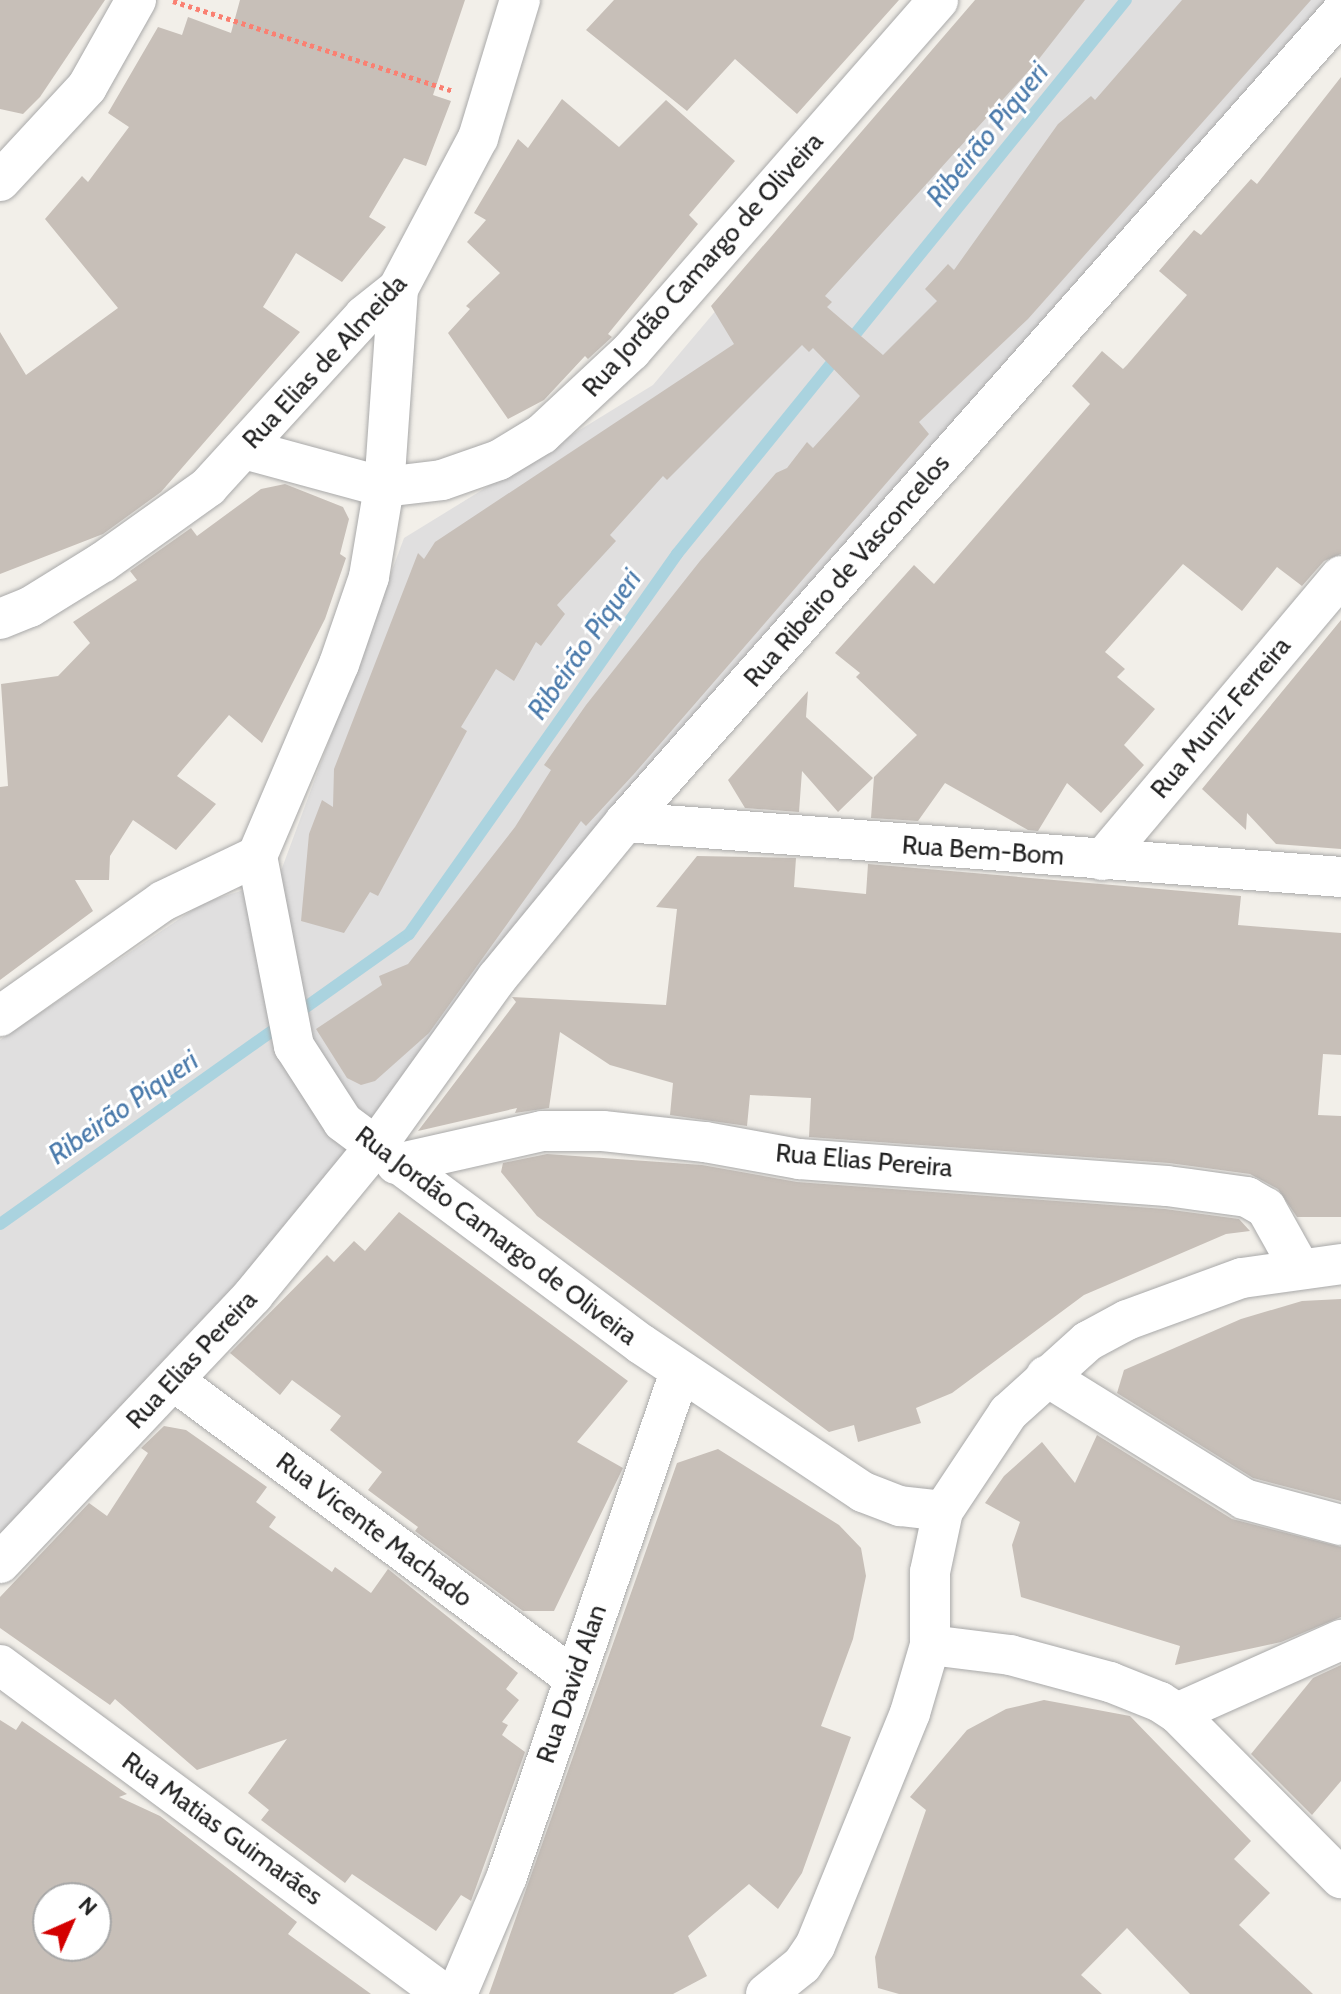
<!DOCTYPE html>
<meta charset="utf-8">
<style>
body{margin:0}
#map{position:relative;width:1341px;height:1994px;overflow:hidden;background:#f2efe9;font-family:Cabin,sans-serif}
div>[style]{position:absolute}
.residential>*{inset:0;background:#e0dfdf}
.stream>*{height:12px;margin:-6px;padding:0 6px;transform-origin:6px;border-radius:6px;background:#aad3df}
.building>*{inset:0;background:#c7bfb8}
.path>*{height:5px;margin-top:-2.5px;transform-origin:0;background:repeating-linear-gradient(90deg,#fa8072 0 4px,transparent 0 8px)}
.roads{filter:drop-shadow(0 0 2px #a9a9a9) drop-shadow(0 0 2px #a9a9a9)}
.minor>*{height:40px;margin:-20px;padding:0 20px;transform-origin:20px;border-radius:20px;background:#fff}
span{translate:-50% -50%;white-space:nowrap;text-align:center;line-height:1.15;-webkit-text-stroke:6px #fff;paint-order:stroke}
.street-label{font-size:26px;color:#222}
.water-label{font-size:28px;color:#4a7aab;font-style:italic}
.north{position:absolute;left:32px;top:1882px;width:80px;height:80px;box-sizing:border-box;background:#fff;border:2px solid #a7a7a7;border-radius:50%;rotate:45deg;font-size:22px;font-weight:700;line-height:32px;text-align:center;color:#222}
.north::after{content:'';display:block;margin:auto;width:28px;height:36px;background:#d40000;clip-path:polygon(50% 0,100% 100%,50% 72%,0 100%)}
</style>
<div id="map">
<div class="residential">
<div style="clip-path:polygon(978px 0,1335px 0,308px 1204px,0 1548px,0 1040px,203px 903px,278px 879px,404px 538px,653px 385px)"></div>
</div>
<div class="stream">
<div style="left:0;top:1224px;width:501px;rotate:-35.34deg"></div>
<div style="left:409px;top:934px;width:465px;rotate:-54.8deg"></div>
<div style="left:677px;top:554px;width:713px;rotate:-50.98deg"></div>
</div>
<div class="building">
<div style="clip-path:polygon(0 0,105px 0,40px 97px,23px 114px,0 109px)"></div>
<div style="clip-path:polygon(240px 0,465px 0,433px 95px,451px 101px,426px 166px,404px 158px,369px 217px,386px 227px,342px 282px,296px 253px,263px 307px,300px 332px,161px 492px,103px 534px,0 574px,0 332px,26px 375px,118px 308px,45px 219px,82px 176px,88px 182px,129px 127px,108px 113px,158px 27px,182px 35px,188px 17px,231px 33px)"></div>
<div style="clip-path:polygon(614px 0,899px 0,797px 114px,735px 59px,687px 111px,586px 30px)"></div>
<div style="clip-path:polygon(975px 0,1085px 0,1035px 64px,825px 296px,832px 302px,827px 307px,883px 355px,937px 301px,925px 289px,948px 264px,954px 270px,1058px 124px,1091px 96px,1095px 100px,1182px 0,1311px 0,1028px 319px,919px 422px,929px 434px,634px 774px,586px 826px,581px 821px,429px 1033px,375px 1081px,361px 1085px,347px 1078px,316px 1029px,382px 985px,379px 976px,408px 964px,515px 827px,551px 770px,544px 765px,586px 705px,700px 561px,776px 473px,787px 468px,807px 442px,813px 448px,860px 396px,813px 348px,809px 352px,802px 345px,667px 480px,663px 476px,610px 535px,616px 541px,557px 605px,565px 614px,541px 646px,536px 642px,514px 681px,496px 669px,461px 727px,467px 731px,378px 896px,370px 892px,344px 933px,301px 921px,309px 834px,322px 800px,333px 807px,334px 769px,418px 553px,424px 559px,435px 542px,734px 344px,711px 306px)"></div>
<div style="clip-path:polygon(1341px 77px,1341px 554px,1324px 561px,1302px 586px,1277px 567px,1242px 611px,1183px 564px,1105px 652px,1125px 669px,1117px 677px,1155px 709px,1124px 745px,1144px 765px,1101px 813px,1067px 783px,1038px 831px,1028px 830px,945px 783px,918px 821px,871px 818px,874px 777px,917px 735px,856px 677px,860px 673px,835px 653px,914px 565px,934px 584px,1090px 404px,1072px 386px,1102px 351px,1123px 369px,1127px 365px,1187px 295px,1159px 271px,1194px 230px,1201px 235px,1251px 179px,1257px 184px)"></div>
<div style="clip-path:polygon(562px 99px,619px 147px,666px 100px,735px 161px,689px 215px,698px 224px,608px 334px,612px 337px,588px 359px,585px 356px,544px 400px,508px 419px,448px 333px,470px 309px,466px 306px,500px 273px,467px 242px,486px 220px,474px 213px,518px 139px,528px 148px)"></div>
<div style="clip-path:polygon(285px 484px,343px 507px,349px 519px,340px 554px,346px 558px,325px 619px,262px 743px,229px 715px,177px 776px,216px 804px,176px 850px,133px 820px,110px 856px,109px 880px,75px 880px,93px 911px,0 980px,0 787px,8px 786px,1px 684px,58px 676px,90px 643px,73px 622px,137px 580px,130px 571px,191px 528px,197px 536px,261px 489px)"></div>
<div style="clip-path:polygon(1341px 620px,1341px 849px,1276px 844px,1247px 813px,1246px 830px,1202px 789px)"></div>
<div style="clip-path:polygon(808px 691px,806px 717px,873px 778px,838px 812px,802px 771px,799px 812px,745px 808px,728px 780px)"></div>
<div style="clip-path:polygon(697px 856px,796px 858px,794px 887px,866px 894px,868px 864px,1241px 896px,1238px 925px,1341px 933px,1341px 1055px,1323px 1054px,1318px 1115px,1341px 1116px,1341px 1217px,1297px 1217px,1278px 1189px,1250px 1174px,1169px 1163px,809px 1137px,811px 1098px,750px 1095px,747px 1126px,670px 1115px,673px 1083px,610px 1065px,560px 1032px,549px 1108px,515px 1113px,517px 1108px,418px 1131px,516px 1002px,512px 997px,666px 1005px,677px 909px,656px 907px)"></div>
<div style="clip-path:polygon(547px 1154px,702px 1165px,797px 1182px,1165px 1209px,1239px 1219px,1250px 1231px,1226px 1234px,1084px 1295px,952px 1393px,916px 1408px,921px 1423px,858px 1442px,854px 1425px,829px 1432px,537px 1216px,501px 1172px,503px 1163px)"></div>
<div style="clip-path:polygon(399px 1212px,628px 1381px,577px 1442px,623px 1468px,554px 1611px,523px 1611px,415px 1531px,418px 1527px,368px 1490px,382px 1472px,330px 1430px,341px 1416px,292px 1380px,280px 1395px,230px 1353px,327px 1255px,334px 1262px,354px 1241px,365px 1251px)"></div>
<div style="clip-path:polygon(1341px 1299px,1341px 1501px,1253px 1478px,1117px 1393px,1124px 1370px,1241px 1319px,1302px 1301px)"></div>
<div style="clip-path:polygon(164px 1426px,186px 1430px,267px 1487px,256px 1502px,276px 1517px,269px 1527px,332px 1572px,335px 1567px,371px 1593px,388px 1569px,518px 1673px,506px 1689px,519px 1700px,502px 1722px,508px 1725px,502px 1735px,525px 1752px,471px 1901px,461px 1895px,436px 1931px,352px 1874px,345px 1883px,261px 1820px,269px 1810px,248px 1793px,287px 1739px,197px 1770px,115px 1699px,110px 1705px,0 1628px,0 1597px,89px 1503px,107px 1516px,148px 1453px,141px 1448px)"></div>
<div style="clip-path:polygon(1097px 1435px,1232px 1519px,1341px 1547px,1341px 1617px,1281px 1642px,1175px 1665px,1180px 1646px,1021px 1597px,1012px 1545px,1020px 1522px,985px 1503px,1004px 1476px,1042px 1442px,1075px 1483px)"></div>
<div style="clip-path:polygon(718px 1449px,839px 1525px,861px 1548px,866px 1576px,853px 1639px,821px 1726px,851px 1737px,802px 1873px,778px 1909px,749px 1884px,688px 1936px,707px 1976px,673px 1994px,489px 1994px,677px 1463px)"></div>
<div style="clip-path:polygon(1341px 1665px,1341px 1781px,1312px 1815px,1251px 1754px,1313px 1678px)"></div>
<div style="clip-path:polygon(1044px 1700px,1130px 1716px,1251px 1841px,1234px 1859px,1270px 1893px,1239px 1925px,1313px 1994px,1190px 1994px,1127px 1928px,1081px 1975px,1102px 1994px,899px 1994px,878px 1988px,875px 1957px,926px 1810px,910px 1797px,967px 1730px,1006px 1709px)"></div>
<div style="clip-path:polygon(evenodd,0 1720px,16px 1730px,22px 1721px,127px 1794px,119px 1797px,160px 1816px,297px 1922px,288px 1934px,371px 1994px,0 1994px,0 1720px,48px 1898px,96px 1898px,96px 1946px,48px 1946px,48px 1898px)"></div>
</div>
<div class="path">
<div style="left:173px;top:1px;width:294px;rotate:17.8deg"></div>
</div>
<div class="roads">
<div class="minor">
<div style="left:0;top:181px;width:128px;rotate:-47.2deg"></div>
<div style="left:87px;top:87px;width:100px;rotate:-60.6deg"></div>
<div style="left:398px;top:289px;width:198px;rotate:94deg"></div>
<div style="left:384px;top:487px;width:91px;rotate:99.5deg"></div>
<div style="left:369px;top:577px;width:92px;rotate:109deg"></div>
<div style="left:339px;top:664px;width:209px;rotate:113.1deg"></div>
<div style="left:257px;top:856px;width:194px;rotate:79deg"></div>
<div style="left:294px;top:1046px;width:90px;rotate:57.2deg"></div>
<div style="left:343px;top:1122px;width:372px;rotate:36.7deg"></div>
<div style="left:641px;top:1344px;width:267px;rotate:33.7deg"></div>
<div style="left:863px;top:1492px;width:40px;rotate:21deg"></div>
<div style="left:900px;top:1506px;width:43px;rotate:6.6deg"></div>
<div style="left:244px;top:449px;width:145px;rotate:15.2deg"></div>
<div style="left:384px;top:487px;width:58px;rotate:-6.9deg"></div>
<div style="left:442px;top:480px;width:60px;rotate:-19.3deg"></div>
<div style="left:499px;top:460px;width:50px;rotate:-31.2deg"></div>
<div style="left:542px;top:434px;width:122px;rotate:-43deg"></div>
<div style="left:631px;top:351px;width:466px;rotate:-48.8deg"></div>
<div style="left:0;top:619px;width:32px;rotate:-22deg"></div>
<div style="left:30px;top:607px;width:86px;rotate:-31.7deg"></div>
<div style="left:103px;top:562px;width:129px;rotate:-35.5deg"></div>
<div style="left:208px;top:487px;width:231px;rotate:-47.6deg"></div>
<div style="left:364px;top:316px;width:43px;rotate:-38.5deg"></div>
<div style="left:398px;top:289px;width:171px;rotate:-62.1deg"></div>
<div style="left:478px;top:138px;width:144px;rotate:-73.1deg"></div>
<div style="left:625px;top:822px;width:718px;rotate:4.39deg"></div>
<div style="left:1102px;top:860px;width:371px;rotate:-49.9deg"></div>
<div style="left:0;top:1016px;width:199px;rotate:-35.2deg"></div>
<div style="left:163px;top:901px;width:104px;rotate:-25.6deg"></div>
<div style="left:396px;top:1164px;width:150px;rotate:-12.7deg"></div>
<div style="left:542px;top:1131px;width:61px"></div>
<div style="left:603px;top:1131px;width:103px;rotate:6.2deg"></div>
<div style="left:705px;top:1142px;width:96px;rotate:10.3deg"></div>
<div style="left:799px;top:1159px;width:369px;rotate:4.2deg"></div>
<div style="left:1167px;top:1186px;width:81px;rotate:7.8deg"></div>
<div style="left:1247px;top:1197px;width:22px;rotate:30deg"></div>
<div style="left:1266px;top:1208px;width:68px;rotate:60.8deg"></div>
<div style="left:1046px;top:1376px;width:233px;rotate:31.8deg"></div>
<div style="left:1244px;top:1499px;width:100px;rotate:15deg"></div>
<div style="left:174px;top:1381px;width:498px;rotate:36.6deg"></div>
<div style="left:0;top:1563px;width:369px;rotate:-46.6deg"></div>
<div style="left:253px;top:1295px;width:203px;rotate:-50.6deg"></div>
<div style="left:382px;top:1138px;width:197px;rotate:-54.3deg"></div>
<div style="left:497px;top:978px;width:202px;rotate:-50.6deg"></div>
<div style="left:625px;top:822px;width:1080px;rotate:-48.49deg"></div>
<div style="left:930px;top:1645px;width:81px;rotate:7.1deg"></div>
<div style="left:1010px;top:1655px;width:104px;rotate:15.1deg"></div>
<div style="left:1110px;top:1682px;width:54px;rotate:21.8deg"></div>
<div style="left:1160px;top:1702px;width:20px;rotate:33deg"></div>
<div style="left:1177px;top:1713px;width:233px;rotate:45.2deg"></div>
<div style="left:0;top:1665px;width:553px;rotate:36.54deg"></div>
<div style="left:1177px;top:1713px;width:180px;rotate:-24deg"></div>
<div style="left:457px;top:1994px;width:128px;rotate:-67deg"></div>
<div style="left:507px;top:1876px;width:533px;rotate:-71.06deg"></div>
<div style="left:766px;top:1994px;width:46px;rotate:-38.9deg"></div>
<div style="left:802px;top:1965px;width:23px;rotate:-56deg"></div>
<div style="left:815px;top:1946px;width:252px;rotate:-67.8deg"></div>
<div style="left:910px;top:1713px;width:71px;rotate:-73.6deg"></div>
<div style="left:930px;top:1645px;width:73px;rotate:-90deg"></div>
<div style="left:930px;top:1572px;width:62px;rotate:-78deg"></div>
<div style="left:943px;top:1511px;width:118px;rotate:-56.4deg"></div>
<div style="left:1008px;top:1413px;width:108px;rotate:-42deg"></div>
<div style="left:1088px;top:1341px;width:44px;rotate:-28.3deg"></div>
<div style="left:1127px;top:1320px;width:122px;rotate:-20.1deg"></div>
<div style="left:1242px;top:1278px;width:100px;rotate:-8deg"></div>
</div>
</div>
<div class="street-label">
<span style="left:703px;top:265px;rotate:-48deg">Rua Jordão Camargo de Oliveira</span>
<span style="left:325px;top:362px;rotate:-47deg">Rua Elias de Almeida</span>
<span style="left:847px;top:571px;rotate:-49deg">Rua Ribeiro de Vasconcelos</span>
<span style="left:1221px;top:718px;rotate:-50deg">Rua Muniz Ferreira</span>
<span style="left:983px;top:851px;rotate:4deg">Rua Bem-Bom</span>
<span style="left:864px;top:1161px;rotate:5deg">Rua Elias Pereira</span>
<span style="left:496px;top:1236px;rotate:37deg">Rua Jordão Camargo de Oliveira</span>
<span style="left:192px;top:1360px;rotate:-47deg">Rua Elias Pereira</span>
<span style="left:374px;top:1530px;rotate:37deg">Rua Vicente Machado</span>
<span style="left:572px;top:1684px;rotate:-71deg">Rua David Alan</span>
<span style="left:222px;top:1829px;rotate:36deg">Rua Matias Guimarães</span>
</div>
<div class="water-label">
<span style="left:987px;top:134px;rotate:-51deg">Ribeirão Piqueri</span>
<span style="left:584px;top:644px;rotate:-55deg">Ribeirão Piqueri</span>
<span style="left:123px;top:1107px;rotate:-35deg">Ribeirão Piqueri</span>
</div>
<div class="north">N</div>
</div>
